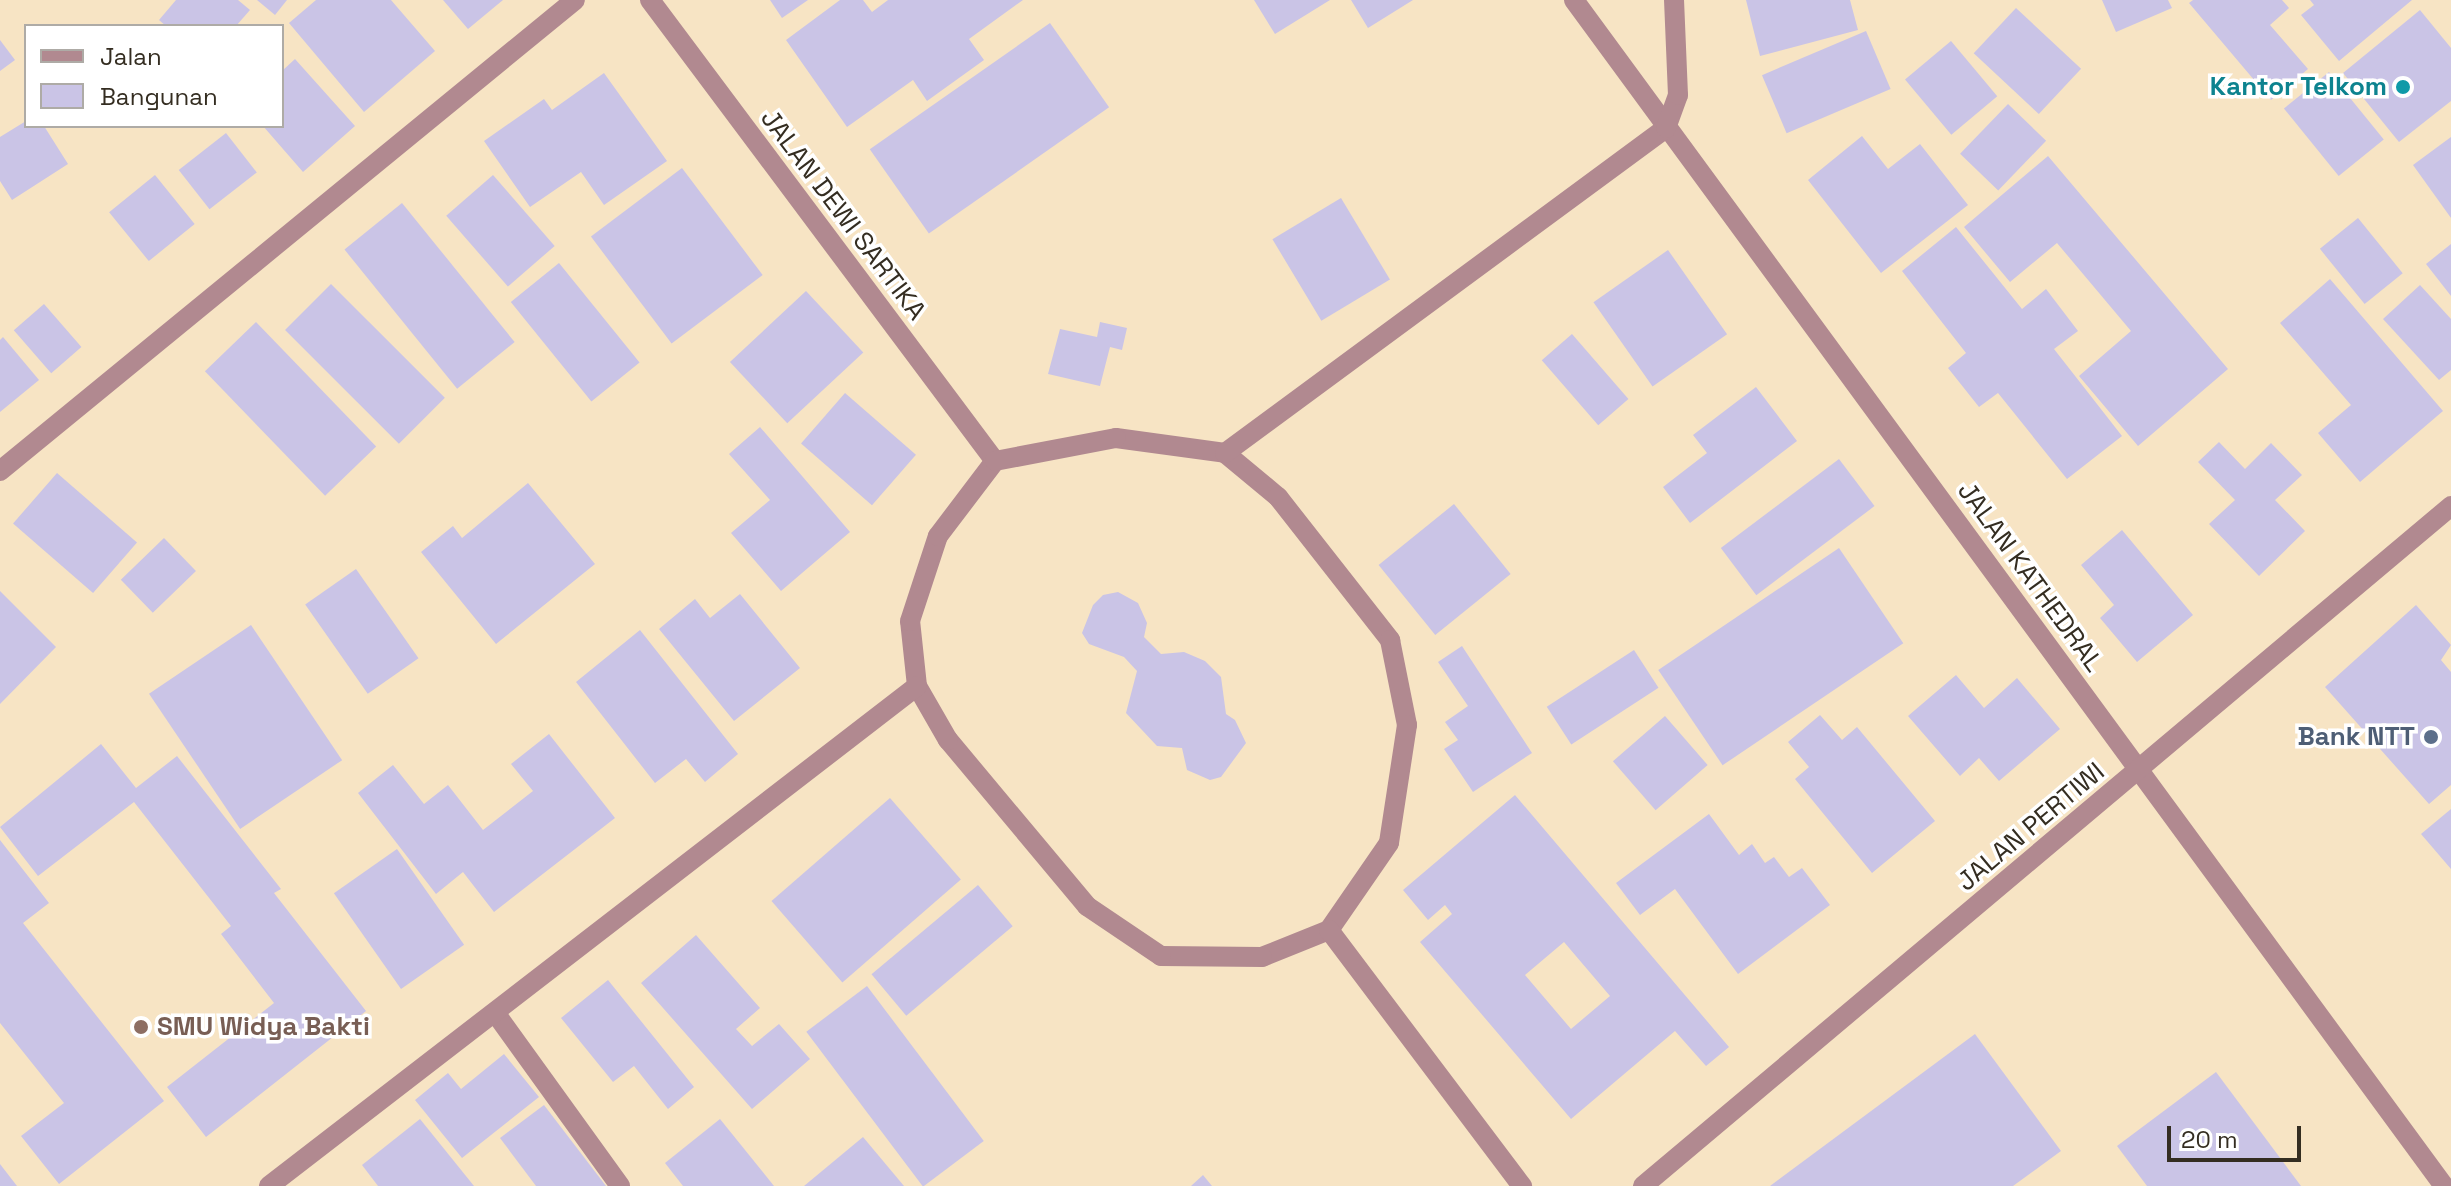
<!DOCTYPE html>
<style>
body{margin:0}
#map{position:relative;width:2451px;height:1186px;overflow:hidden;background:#f7e4c4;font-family:"Space Grotesk",sans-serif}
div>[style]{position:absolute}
.building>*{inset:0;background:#cac4e6;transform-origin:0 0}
.minor>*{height:20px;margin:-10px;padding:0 10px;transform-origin:10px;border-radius:10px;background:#b18990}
.dots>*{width:22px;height:22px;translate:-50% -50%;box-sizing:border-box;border:4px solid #fff;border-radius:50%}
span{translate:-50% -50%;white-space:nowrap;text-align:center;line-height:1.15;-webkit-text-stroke:7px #fff;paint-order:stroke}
.culture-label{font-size:26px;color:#0d838f;font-weight:700}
.right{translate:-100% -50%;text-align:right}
.street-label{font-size:26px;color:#342d21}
.service-label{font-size:26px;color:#4e5e75;font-weight:700}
.education-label{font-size:26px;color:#785e54;font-weight:700}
.left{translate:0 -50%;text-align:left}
.legend{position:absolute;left:24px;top:24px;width:260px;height:104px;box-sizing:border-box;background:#fff;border:2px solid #aeaba6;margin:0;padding:10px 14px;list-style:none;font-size:24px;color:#342d21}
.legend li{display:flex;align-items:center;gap:16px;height:40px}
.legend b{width:40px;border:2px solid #aeaba6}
.scale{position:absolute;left:2167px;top:1126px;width:134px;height:36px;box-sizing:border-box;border:4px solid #342d21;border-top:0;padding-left:10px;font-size:24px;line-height:28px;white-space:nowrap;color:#342d21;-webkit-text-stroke:6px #fff;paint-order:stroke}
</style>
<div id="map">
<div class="building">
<div style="clip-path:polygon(176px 0,238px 0,250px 10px,236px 26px,166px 26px,159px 20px)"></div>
<div style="clip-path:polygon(257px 0,287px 0,275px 15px)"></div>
<div style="clip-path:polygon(316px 0,391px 0,435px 51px,364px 112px,289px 23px)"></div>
<div style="clip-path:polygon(443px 0,503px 0,468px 29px)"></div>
<div style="clip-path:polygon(770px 0,808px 0,782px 18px)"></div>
<div style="clip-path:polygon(840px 0,863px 0,872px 12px,888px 0,1023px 0,969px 39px,984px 60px,927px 101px,913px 80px,847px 127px,786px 40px)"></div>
<div style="clip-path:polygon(1254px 0,1330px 0,1275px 34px)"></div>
<div style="clip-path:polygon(1351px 0,1413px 0,1368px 28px)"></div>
<div style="clip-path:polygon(1746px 0,1850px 0,1858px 30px,1760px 56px)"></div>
<div style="clip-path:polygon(2102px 0,2168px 0,2172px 8px,2116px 32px)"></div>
<div style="clip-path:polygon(2193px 0,2282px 0,2289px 8px,2270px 25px,2308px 69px,2271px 100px,2189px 3px)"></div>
<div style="clip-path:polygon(2310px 0,2412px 0,2339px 61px,2301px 15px,2314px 5px)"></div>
<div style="left:2016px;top:8px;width:89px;height:62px;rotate:43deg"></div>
<div style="clip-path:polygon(2420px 10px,2451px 48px,2451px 101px,2399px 142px,2343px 73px)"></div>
<div style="left:1050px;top:23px;width:103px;height:220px;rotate:55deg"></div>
<div style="left:1866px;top:31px;width:63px;height:113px;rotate:67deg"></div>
<div style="clip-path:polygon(0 40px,15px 60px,0 71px)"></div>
<div style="left:1951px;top:41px;width:72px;height:60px;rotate:50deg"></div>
<div style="clip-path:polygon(295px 59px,355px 126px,303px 172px,263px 126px,282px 126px,282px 71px)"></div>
<div style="left:2329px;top:72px;width:87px;height:58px;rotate:51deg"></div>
<div style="clip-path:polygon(604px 73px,667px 161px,604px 205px,581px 172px,530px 207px,484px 141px,544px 99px,552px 110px)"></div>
<div style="left:2008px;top:104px;width:53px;height:69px;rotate:44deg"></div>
<div style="clip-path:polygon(26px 121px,26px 126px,44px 126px,68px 164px,12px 200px,0 181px,0 137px)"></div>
<div style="left:226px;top:133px;width:50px;height:60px;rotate:52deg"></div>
<div style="clip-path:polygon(1862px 136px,1888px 169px,1920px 144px,1968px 205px,1881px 273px,1808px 180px)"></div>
<div style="clip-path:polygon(2451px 137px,2451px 218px,2413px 165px)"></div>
<div style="clip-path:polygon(2048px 156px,2228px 369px,2138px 446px,2079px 376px,2131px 331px,2057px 243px,2010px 282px,1964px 227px)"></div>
<div style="left:682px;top:168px;width:134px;height:114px;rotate:53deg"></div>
<div style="left:155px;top:175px;width:63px;height:59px;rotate:51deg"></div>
<div style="left:493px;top:175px;width:94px;height:62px;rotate:49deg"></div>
<div style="left:1341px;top:198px;width:95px;height:80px;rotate:59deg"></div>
<div style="left:402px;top:203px;width:179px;height:74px;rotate:51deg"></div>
<div style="left:2358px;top:218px;width:71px;height:49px;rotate:51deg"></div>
<div style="clip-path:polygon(1956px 227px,2022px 309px,2046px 289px,2078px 331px,2054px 349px,2122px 436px,2067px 479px,1998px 393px,1979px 407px,1948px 368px,1966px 353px,1902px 271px)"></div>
<div style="clip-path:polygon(2451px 244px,2451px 296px,2426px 264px)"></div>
<div style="left:1668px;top:250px;width:103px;height:91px;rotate:55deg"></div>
<div style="left:559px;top:263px;width:128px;height:62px;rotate:51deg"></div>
<div style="clip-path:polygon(2330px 279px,2443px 411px,2360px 482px,2318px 433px,2351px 405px,2280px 323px)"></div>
<div style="left:331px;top:284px;width:161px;height:65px;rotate:45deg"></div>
<div style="clip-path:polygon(2420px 285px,2451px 319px,2451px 370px,2439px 380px,2383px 319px)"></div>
<div style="left:806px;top:291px;width:84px;height:104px;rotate:47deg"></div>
<div style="left:44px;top:304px;width:57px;height:40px;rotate:49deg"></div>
<div style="left:256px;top:322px;width:173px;height:71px;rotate:46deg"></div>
<div style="clip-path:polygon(1100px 322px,1127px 328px,1122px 350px,1110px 347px,1100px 386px,1048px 374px,1060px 329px,1097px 337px)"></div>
<div style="left:1572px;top:334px;width:86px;height:40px;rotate:49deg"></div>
<div style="clip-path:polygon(3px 337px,39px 380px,0 412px,0 340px)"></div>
<div style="clip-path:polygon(1756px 387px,1797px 441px,1690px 523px,1663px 487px,1707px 453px,1693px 435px)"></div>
<div style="left:845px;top:393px;width:94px;height:67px;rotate:41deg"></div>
<div style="clip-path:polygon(760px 427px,850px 532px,781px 591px,731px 533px,770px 500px,729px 454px)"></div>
<div style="clip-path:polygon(2219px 442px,2245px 469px,2271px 443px,2302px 475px,2275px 500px,2305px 531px,2259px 576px,2209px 524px,2235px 500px,2198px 462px)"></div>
<div style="left:1839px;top:459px;width:59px;height:148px;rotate:53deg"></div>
<div style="left:57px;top:473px;width:106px;height:67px;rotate:41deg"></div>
<div style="clip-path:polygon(528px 483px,595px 564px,496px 644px,421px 552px,453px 526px,462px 538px)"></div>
<div style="left:1454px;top:504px;width:90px;height:97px;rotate:51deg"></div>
<div style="clip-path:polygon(2122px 530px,2193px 615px,2137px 662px,2100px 618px,2114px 605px,2081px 565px)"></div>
<div style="left:164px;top:538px;width:46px;height:60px;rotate:46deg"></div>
<div style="left:1839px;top:548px;width:115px;height:218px;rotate:56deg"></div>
<div style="left:356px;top:569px;width:109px;height:62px;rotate:55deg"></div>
<div style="clip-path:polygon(0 591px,56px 647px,0 704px)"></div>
<div style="clip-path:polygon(1118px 592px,1138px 603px,1147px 623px,1144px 637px,1161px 654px,1184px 652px,1205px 661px,1221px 677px,1226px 714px,1235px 720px,1246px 743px,1221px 777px,1210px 780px,1187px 770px,1182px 748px,1157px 746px,1126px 713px,1137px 671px,1124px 657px,1089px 644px,1082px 633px,1093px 605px,1103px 595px)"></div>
<div style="clip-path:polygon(740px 594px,800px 668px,734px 721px,659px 629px,695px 599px,710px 618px)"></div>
<div style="clip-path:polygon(2416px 605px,2451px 645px,2441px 660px,2451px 672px,2451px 785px,2429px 804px,2325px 687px)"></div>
<div style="left:251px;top:625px;width:163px;height:123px;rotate:56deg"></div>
<div style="clip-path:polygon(640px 630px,738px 754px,705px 782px,686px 759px,655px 783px,576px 682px)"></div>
<div style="clip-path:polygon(1462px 646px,1532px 753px,1473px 792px,1444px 749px,1458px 740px,1445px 722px,1468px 706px,1438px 662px)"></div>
<div style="left:1634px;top:650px;width:45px;height:104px;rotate:57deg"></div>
<div style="clip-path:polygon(1956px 675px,1984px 708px,2017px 678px,2060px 729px,1999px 781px,1979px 758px,1960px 776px,1908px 716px)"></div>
<div style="clip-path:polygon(1820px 715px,1842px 740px,1857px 727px,1935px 821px,1872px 873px,1795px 779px,1809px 767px,1788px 742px)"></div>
<div style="left:1665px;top:716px;width:65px;height:69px;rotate:49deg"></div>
<div style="clip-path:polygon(549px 734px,615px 818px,494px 912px,463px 872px,436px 894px,358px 793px,393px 765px,424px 804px,448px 785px,483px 830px,533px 791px,511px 764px)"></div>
<div style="clip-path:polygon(101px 744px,136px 788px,177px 756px,281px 889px,274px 893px,366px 1011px,206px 1137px,167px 1087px,274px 1003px,221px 934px,231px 926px,134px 802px,38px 876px,0 827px)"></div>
<div style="clip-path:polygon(evenodd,1515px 795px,1729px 1047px,1706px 1066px,1675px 1031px,1571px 1119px,1420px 942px,1452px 914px,1445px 905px,1428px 920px,1403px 890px,1515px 795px,1564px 942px,1610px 996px,1571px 1029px,1525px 975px,1564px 942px)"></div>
<div style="left:890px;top:798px;width:108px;height:157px;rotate:49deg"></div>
<div style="clip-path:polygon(2451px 809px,2451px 869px,2421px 834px)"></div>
<div style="clip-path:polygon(1709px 814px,1739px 855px,1752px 844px,1765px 863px,1774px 857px,1789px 877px,1802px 868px,1830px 905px,1738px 974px,1675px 889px,1640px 915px,1616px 883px)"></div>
<div style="clip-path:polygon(0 840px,49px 903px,23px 923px,164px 1101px,59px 1184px,21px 1136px,64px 1103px,0 1023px)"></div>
<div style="left:397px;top:849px;width:117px;height:77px;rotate:55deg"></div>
<div style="left:978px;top:885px;width:54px;height:139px;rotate:50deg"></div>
<div style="clip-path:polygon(696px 935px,760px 1008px,736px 1029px,752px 1046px,779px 1024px,810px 1059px,752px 1109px,641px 983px)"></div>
<div style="clip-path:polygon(608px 980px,694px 1087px,668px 1109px,634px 1066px,613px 1082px,561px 1018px)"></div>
<div style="left:867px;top:986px;width:194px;height:76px;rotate:53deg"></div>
<div style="clip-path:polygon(1975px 1034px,2061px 1151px,2013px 1186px,1770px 1186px)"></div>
<div style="clip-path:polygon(504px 1054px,539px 1097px,462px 1158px,415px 1100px,448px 1073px,461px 1089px)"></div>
<div style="clip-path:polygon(2216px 1072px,2301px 1186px,2147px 1186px,2117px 1146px)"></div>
<div style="clip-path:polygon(544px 1105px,606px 1186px,536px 1186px,500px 1138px)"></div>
<div style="clip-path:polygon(420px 1119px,474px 1186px,378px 1186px,362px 1165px)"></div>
<div style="clip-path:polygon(720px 1119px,774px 1186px,683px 1186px,665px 1163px)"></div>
<div style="clip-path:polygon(863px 1137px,904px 1186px,804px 1186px)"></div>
<div style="clip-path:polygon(0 1164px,17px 1186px,0 1186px)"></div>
<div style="clip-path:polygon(1203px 1175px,1212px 1186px,1191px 1186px)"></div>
</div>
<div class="minor">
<div style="left:650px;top:0;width:576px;rotate:53.19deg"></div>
<div style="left:1574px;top:0;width:1471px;rotate:53.74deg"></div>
<div style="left:1116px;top:438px;width:110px;rotate:7.8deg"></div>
<div style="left:1225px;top:453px;width:69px;rotate:39.7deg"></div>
<div style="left:1278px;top:497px;width:182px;rotate:51.9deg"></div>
<div style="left:1390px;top:640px;width:87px;rotate:78.7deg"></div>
<div style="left:1407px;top:725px;width:119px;rotate:98.7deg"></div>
<div style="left:1389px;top:843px;width:106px;rotate:124.6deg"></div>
<div style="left:1329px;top:930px;width:72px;rotate:158.1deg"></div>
<div style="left:1262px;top:957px;width:101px;rotate:-179.4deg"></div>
<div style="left:1161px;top:956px;width:89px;rotate:-146deg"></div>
<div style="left:1087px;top:906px;width:217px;rotate:-129.9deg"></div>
<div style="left:948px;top:740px;width:62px;rotate:-119.9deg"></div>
<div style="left:917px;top:686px;width:65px;rotate:-96.1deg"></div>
<div style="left:910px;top:621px;width:89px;rotate:-71.8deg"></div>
<div style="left:938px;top:536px;width:94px;rotate:-52.8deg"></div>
<div style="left:995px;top:461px;width:123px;rotate:-10.8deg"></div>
<div style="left:1225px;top:453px;width:548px;rotate:-36.39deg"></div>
<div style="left:1666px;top:128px;width:35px;rotate:-70deg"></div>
<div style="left:1678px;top:95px;width:95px;rotate:-92.4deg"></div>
<div style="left:0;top:471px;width:743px;rotate:-39.32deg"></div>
<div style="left:1329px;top:930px;width:321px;rotate:53deg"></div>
<div style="left:496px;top:1014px;width:212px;rotate:54.2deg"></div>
<div style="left:269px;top:1186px;width:818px;rotate:-37.65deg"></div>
<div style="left:1643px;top:1186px;width:1056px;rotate:-40.08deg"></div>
</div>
<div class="dots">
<div style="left:2403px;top:87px;background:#0f9aa8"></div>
<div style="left:2431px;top:737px;background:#5c6f8a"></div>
<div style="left:141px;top:1027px;background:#8d6e63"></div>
</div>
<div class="culture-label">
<span class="right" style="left:2387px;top:87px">Kantor Telkom</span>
</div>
<div class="street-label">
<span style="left:843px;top:215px;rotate:53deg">JALAN DEWI SARTIKA</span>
<span style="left:2030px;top:577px;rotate:54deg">JALAN KATHEDRAL</span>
<span style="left:2031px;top:827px;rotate:-40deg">JALAN PERTIWI</span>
</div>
<div class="service-label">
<span class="right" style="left:2415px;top:737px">Bank NTT</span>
</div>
<div class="education-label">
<span class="left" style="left:157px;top:1027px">SMU Widya Bakti</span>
</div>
<ul class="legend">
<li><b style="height:10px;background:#b18990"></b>Jalan</li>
<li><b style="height:22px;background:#cac4e6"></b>Bangunan</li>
</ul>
<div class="scale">20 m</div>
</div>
